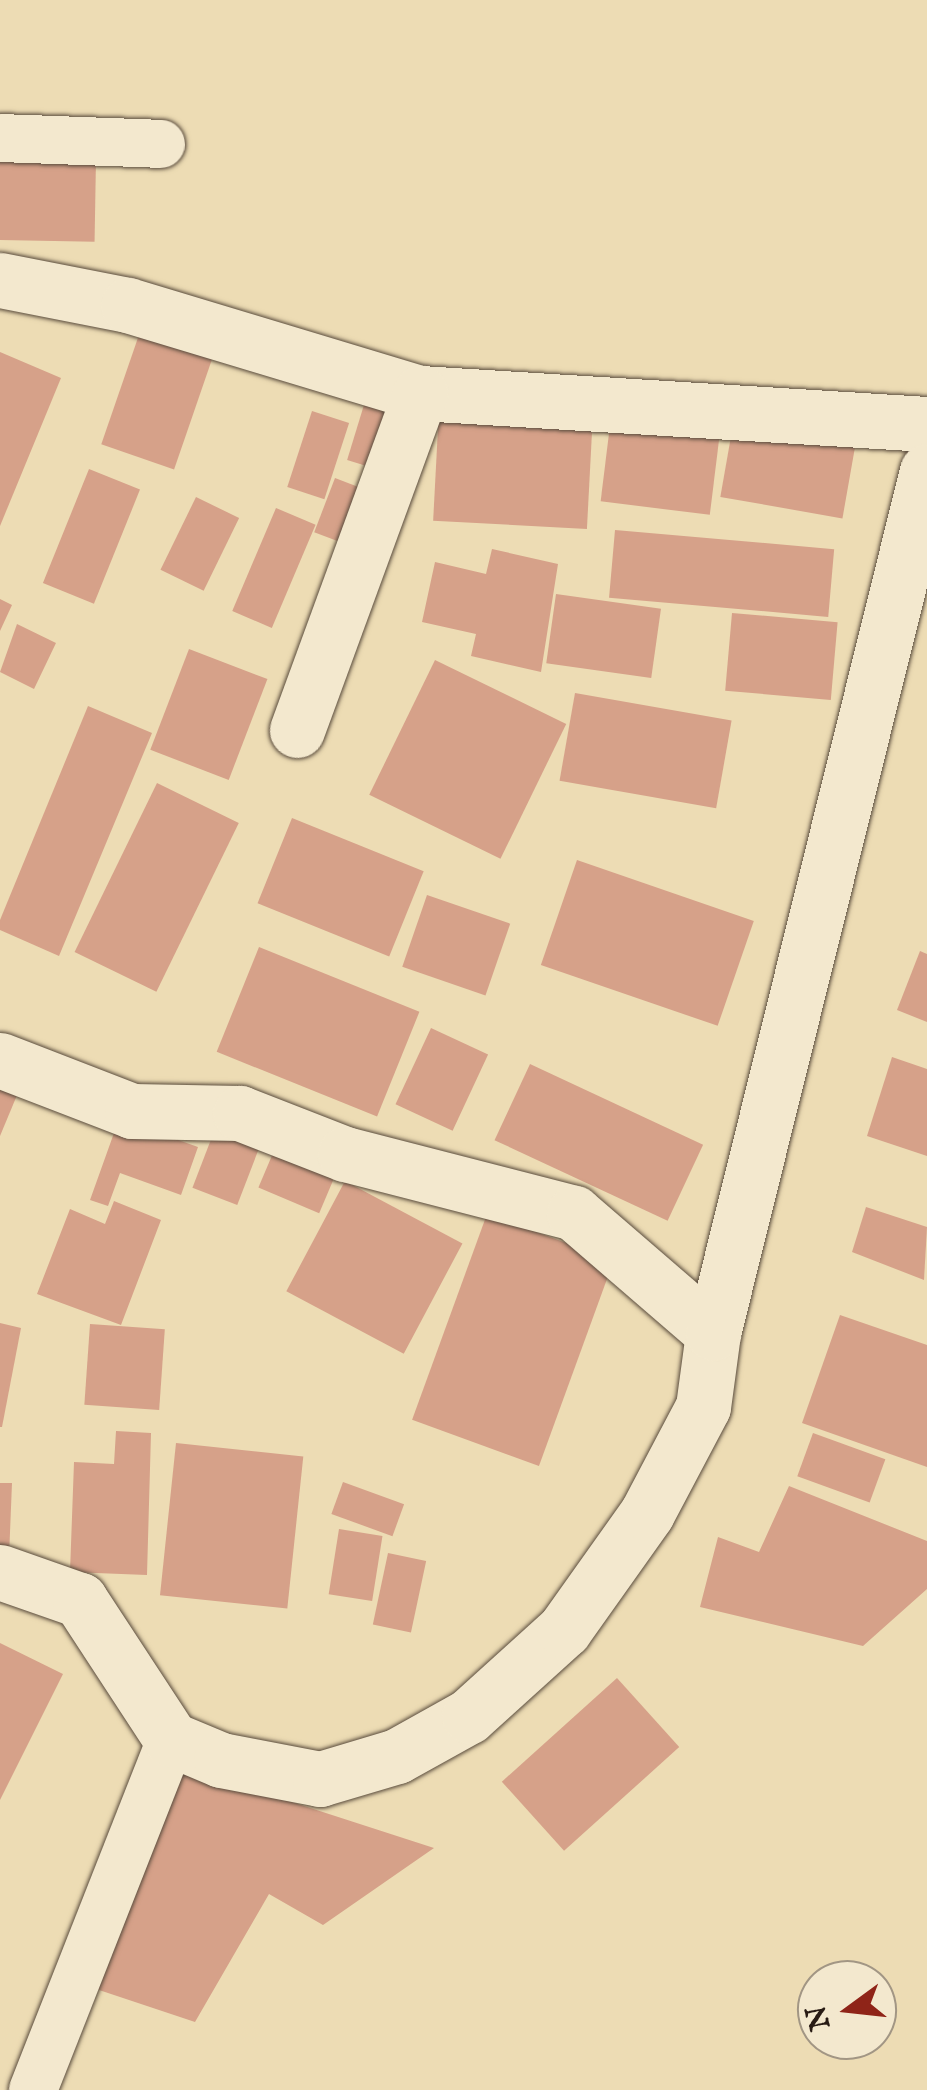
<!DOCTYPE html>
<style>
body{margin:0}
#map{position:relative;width:927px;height:2090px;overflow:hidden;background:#eddcb4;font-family:"IM FELL English",serif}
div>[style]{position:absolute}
.building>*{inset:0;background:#d6a189;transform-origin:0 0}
.roads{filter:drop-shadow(0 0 2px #594b3c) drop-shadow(0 0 2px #594b3c)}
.lane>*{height:48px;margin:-24px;padding:0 24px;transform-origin:24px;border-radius:24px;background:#f3e8ce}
.street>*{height:55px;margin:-27.5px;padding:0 27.5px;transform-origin:27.5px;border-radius:27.5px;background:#f3e8ce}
span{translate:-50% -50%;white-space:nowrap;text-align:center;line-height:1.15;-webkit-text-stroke:10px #f3e8ce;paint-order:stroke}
.north{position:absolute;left:797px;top:1960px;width:100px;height:100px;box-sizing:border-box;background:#f3e8ce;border:2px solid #a29684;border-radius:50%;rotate:255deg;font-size:28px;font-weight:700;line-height:40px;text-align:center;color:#281b14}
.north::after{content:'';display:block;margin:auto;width:35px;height:45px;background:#8f2418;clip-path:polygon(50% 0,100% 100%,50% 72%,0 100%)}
</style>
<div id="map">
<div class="building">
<div style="left:0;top:158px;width:96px;height:82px;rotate:1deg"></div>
<div style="left:141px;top:329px;width:77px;height:122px;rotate:19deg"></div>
<div style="clip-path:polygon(0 352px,61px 378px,0 526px)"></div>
<div style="left:367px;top:395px;width:38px;height:68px;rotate:17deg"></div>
<div style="left:439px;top:409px;width:154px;height:112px;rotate:3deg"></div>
<div style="left:312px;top:411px;width:39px;height:80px;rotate:18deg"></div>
<div style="left:611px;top:417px;width:110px;height:85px;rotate:7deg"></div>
<div style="left:733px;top:425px;width:124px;height:73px;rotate:10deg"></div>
<div style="left:89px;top:469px;width:55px;height:123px;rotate:22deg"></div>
<div style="left:335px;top:478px;width:39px;height:58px;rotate:21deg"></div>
<div style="left:196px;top:497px;width:48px;height:81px;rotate:26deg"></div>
<div style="left:276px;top:508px;width:43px;height:112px;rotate:23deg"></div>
<div style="left:615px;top:530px;width:220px;height:68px;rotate:5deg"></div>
<div style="clip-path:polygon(492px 549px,558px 564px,541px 672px,471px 656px,476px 634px,422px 622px,435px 562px,486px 574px)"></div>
<div style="left:556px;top:594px;width:106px;height:70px;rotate:8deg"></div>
<div style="clip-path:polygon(0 599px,12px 605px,0 631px)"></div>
<div style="left:732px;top:613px;width:106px;height:78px;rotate:5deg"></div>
<div style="clip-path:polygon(17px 624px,56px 643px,34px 689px,0 672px)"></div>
<div style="left:189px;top:649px;width:84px;height:108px;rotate:21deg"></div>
<div style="left:435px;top:660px;width:146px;height:150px;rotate:26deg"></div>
<div style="left:575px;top:693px;width:159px;height:89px;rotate:10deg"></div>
<div style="clip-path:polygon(88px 706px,152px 733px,59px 956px,0 930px,0 920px)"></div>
<div style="left:157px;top:783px;width:91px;height:188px;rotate:26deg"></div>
<div style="left:292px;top:818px;width:142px;height:92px;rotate:22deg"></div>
<div style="left:577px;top:860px;width:187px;height:111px;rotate:19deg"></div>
<div style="left:427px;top:895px;width:88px;height:76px;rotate:19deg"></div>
<div style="left:259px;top:947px;width:173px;height:113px;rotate:22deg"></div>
<div style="clip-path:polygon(920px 951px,927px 954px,927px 1022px,897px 1010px)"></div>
<div style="left:431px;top:1028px;width:63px;height:84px;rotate:25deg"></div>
<div style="clip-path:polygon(892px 1057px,927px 1069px,927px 1156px,867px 1136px)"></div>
<div style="left:530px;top:1064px;width:191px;height:84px;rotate:25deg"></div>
<div style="clip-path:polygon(0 1080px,20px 1088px,0 1136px)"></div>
<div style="clip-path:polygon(119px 1119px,198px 1147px,181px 1195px,120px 1173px,108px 1206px,90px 1200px)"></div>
<div style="left:215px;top:1129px;width:48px;height:63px;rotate:21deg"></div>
<div style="left:276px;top:1146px;width:66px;height:45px;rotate:23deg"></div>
<div style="left:345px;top:1181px;width:133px;height:125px;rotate:28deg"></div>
<div style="clip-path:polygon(114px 1201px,161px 1220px,121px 1325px,37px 1294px,70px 1209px,105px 1224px)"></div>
<div style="clip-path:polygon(866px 1207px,927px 1227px,924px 1280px,852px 1252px)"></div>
<div style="left:487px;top:1214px;width:135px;height:219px;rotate:20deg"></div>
<div style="clip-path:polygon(840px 1315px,927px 1345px,927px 1467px,802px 1423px)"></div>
<div style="clip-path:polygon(0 1323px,21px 1328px,2px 1427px,0 1427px)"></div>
<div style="left:90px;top:1324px;width:75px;height:81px;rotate:4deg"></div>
<div style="clip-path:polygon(116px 1431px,151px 1433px,147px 1575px,70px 1572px,74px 1462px,114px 1464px)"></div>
<div style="left:813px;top:1433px;width:77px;height:46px;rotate:20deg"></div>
<div style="left:176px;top:1443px;width:128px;height:153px;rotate:6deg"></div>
<div style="left:343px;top:1482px;width:65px;height:34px;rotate:20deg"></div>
<div style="clip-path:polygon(0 1483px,12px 1483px,9px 1557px,0 1556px)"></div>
<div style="clip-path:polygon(789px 1486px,927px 1541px,927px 1589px,863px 1646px,700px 1607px,718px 1537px,759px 1552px)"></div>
<div style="left:339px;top:1529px;width:44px;height:66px;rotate:9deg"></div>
<div style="left:388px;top:1553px;width:39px;height:73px;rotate:12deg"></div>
<div style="clip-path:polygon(0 1643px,63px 1674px,0 1800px)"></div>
<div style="left:617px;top:1678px;width:93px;height:155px;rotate:48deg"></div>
<div style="clip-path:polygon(184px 1767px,434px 1848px,323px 1925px,269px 1894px,195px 2022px,93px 1988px)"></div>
</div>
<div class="roads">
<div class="lane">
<div style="left:0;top:138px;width:161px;rotate:2.1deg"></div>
<div style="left:33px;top:2090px;width:377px;rotate:-68.5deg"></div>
</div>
<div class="street">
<div style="left:0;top:280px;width:130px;rotate:11.1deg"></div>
<div style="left:128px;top:305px;width:305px;rotate:16.8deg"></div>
<div style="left:420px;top:393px;width:508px;rotate:3.5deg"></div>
<div style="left:297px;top:730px;width:359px;rotate:-69.9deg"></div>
<div style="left:0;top:1060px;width:142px;rotate:21.1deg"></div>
<div style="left:132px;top:1111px;width:108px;rotate:1.1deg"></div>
<div style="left:240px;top:1113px;width:113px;rotate:21.3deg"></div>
<div style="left:345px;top:1154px;width:236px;rotate:14.4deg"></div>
<div style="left:574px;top:1213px;width:184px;rotate:40.8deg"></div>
<div style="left:0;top:1572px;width:85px;rotate:19.3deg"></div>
<div style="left:80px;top:1600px;width:166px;rotate:56.8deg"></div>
<div style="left:171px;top:1739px;width:54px;rotate:22.8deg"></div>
<div style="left:221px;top:1760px;width:101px;rotate:10.9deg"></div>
<div style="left:320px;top:1779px;width:80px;rotate:-16.6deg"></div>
<div style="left:397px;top:1756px;width:82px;rotate:-29.1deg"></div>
<div style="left:469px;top:1716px;width:128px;rotate:-42.2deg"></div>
<div style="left:564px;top:1630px;width:143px;rotate:-54.6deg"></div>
<div style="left:647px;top:1513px;width:120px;rotate:-62.2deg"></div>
<div style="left:703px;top:1407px;width:75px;rotate:-82.3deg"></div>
<div style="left:713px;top:1333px;width:888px;rotate:-76.06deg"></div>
</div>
</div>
<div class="north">N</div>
</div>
